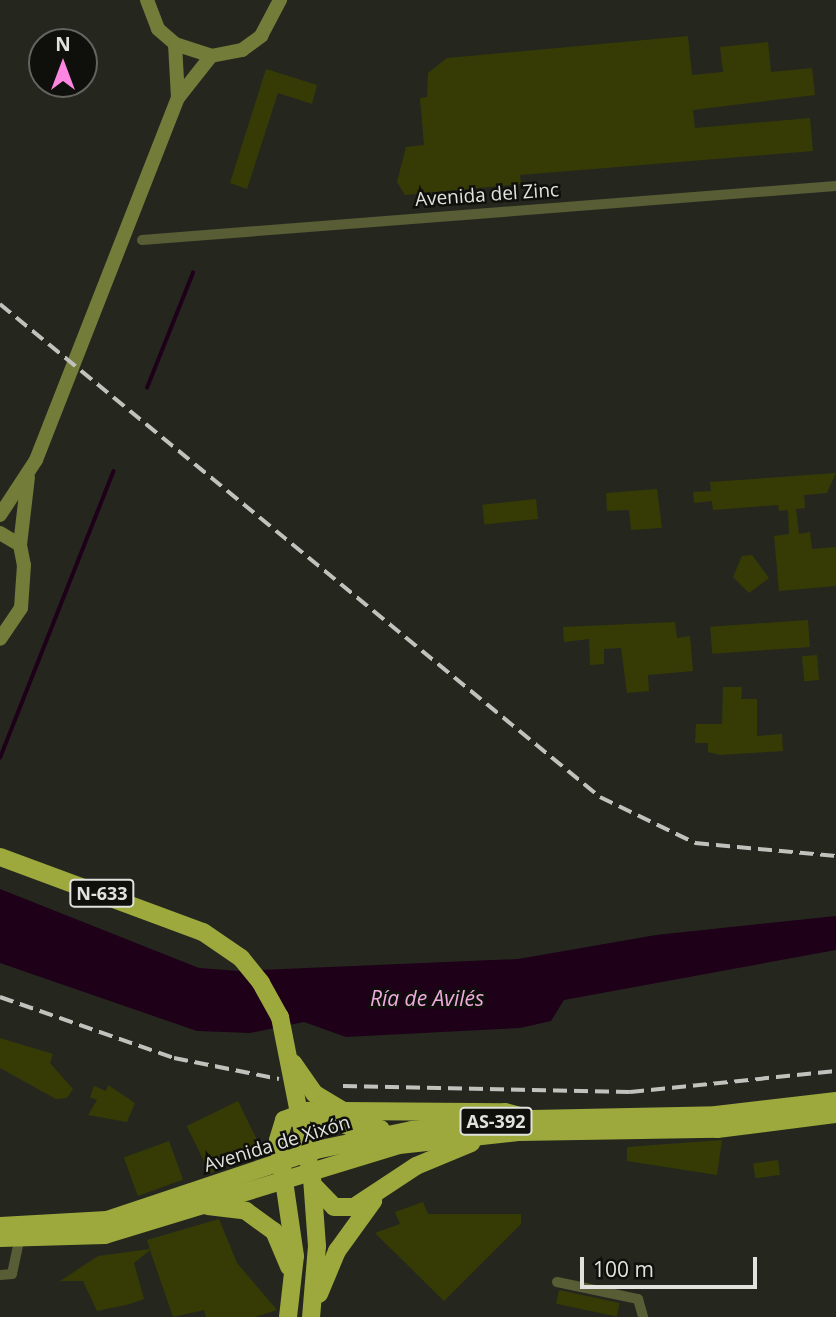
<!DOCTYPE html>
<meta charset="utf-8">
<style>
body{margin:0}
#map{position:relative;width:836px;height:1317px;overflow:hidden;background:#25271f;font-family:"Open Sans",sans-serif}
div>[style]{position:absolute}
.water>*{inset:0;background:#1e0018}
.stream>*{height:3.5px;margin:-1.75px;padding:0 1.75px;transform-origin:1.75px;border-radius:1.75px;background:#1e0018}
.building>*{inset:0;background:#363b05;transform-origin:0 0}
.street>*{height:10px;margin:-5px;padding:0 5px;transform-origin:5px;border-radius:5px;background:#585d35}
.secondary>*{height:14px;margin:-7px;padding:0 7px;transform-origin:7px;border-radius:7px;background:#747c3a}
.highway>*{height:18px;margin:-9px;padding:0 9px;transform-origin:9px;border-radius:9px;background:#9da93c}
.rail>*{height:3.5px;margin-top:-1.75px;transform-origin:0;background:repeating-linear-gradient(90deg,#c1c2bd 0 14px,transparent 0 21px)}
span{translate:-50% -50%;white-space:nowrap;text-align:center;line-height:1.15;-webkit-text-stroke:5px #0f0f0c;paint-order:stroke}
.shield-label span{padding:2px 5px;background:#0f0f0c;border:2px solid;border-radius:5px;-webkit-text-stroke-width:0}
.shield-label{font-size:18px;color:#e1e2dd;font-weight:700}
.street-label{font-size:19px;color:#e1e2dd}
.water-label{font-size:21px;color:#f0abde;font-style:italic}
.north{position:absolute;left:28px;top:28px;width:70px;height:70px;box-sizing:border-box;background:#0f0f0c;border:2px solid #636360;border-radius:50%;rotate:0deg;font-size:19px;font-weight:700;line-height:28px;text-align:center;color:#e1e2dd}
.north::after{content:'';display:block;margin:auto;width:24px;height:32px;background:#fd86e2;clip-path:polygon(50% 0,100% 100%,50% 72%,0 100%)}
.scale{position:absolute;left:580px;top:1257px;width:177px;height:32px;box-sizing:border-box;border:4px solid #e1e2dd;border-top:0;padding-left:9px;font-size:21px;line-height:24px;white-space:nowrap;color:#e1e2dd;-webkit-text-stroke:5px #0f0f0c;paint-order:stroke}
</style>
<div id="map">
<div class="water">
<div style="clip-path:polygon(0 889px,199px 968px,239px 971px,518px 959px,656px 935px,836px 916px,836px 950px,564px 1000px,551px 1021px,520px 1028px,346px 1037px,304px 1022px,250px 1033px,197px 1031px,0 963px)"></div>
</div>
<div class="stream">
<div style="left:147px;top:388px;width:124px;rotate:-68.2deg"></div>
<div style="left:0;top:758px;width:308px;rotate:-68.4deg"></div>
</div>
<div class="building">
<div style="clip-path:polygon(688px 36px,692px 75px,723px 72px,720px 47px,768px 42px,771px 72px,812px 68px,815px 95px,693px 110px,695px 128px,810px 118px,813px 151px,520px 175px,521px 184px,405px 195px,397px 182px,406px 147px,424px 145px,420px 98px,427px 97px,428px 73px,447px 58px)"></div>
<div style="clip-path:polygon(266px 69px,317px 85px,312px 104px,278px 93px,247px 189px,230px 183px)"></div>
<div style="clip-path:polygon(836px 473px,827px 493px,804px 495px,805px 508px,796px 509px,799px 534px,810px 532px,812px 549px,836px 547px,836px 586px,779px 591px,774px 536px,789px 534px,788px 510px,779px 511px,778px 505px,713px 510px,712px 501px,694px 503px,693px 492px,711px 491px,710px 482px)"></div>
<div style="clip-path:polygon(657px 489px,662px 528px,631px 530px,629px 510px,607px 511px,606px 493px)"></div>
<div style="left:536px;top:499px;width:20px;height:54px;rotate:84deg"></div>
<div style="clip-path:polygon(752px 555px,769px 578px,749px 593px,733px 577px,742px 556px)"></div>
<div style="left:808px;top:620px;width:27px;height:98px;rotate:86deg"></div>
<div style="clip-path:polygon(675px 622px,677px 638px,690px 636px,693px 671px,648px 675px,649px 691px,627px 693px,621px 648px,604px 649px,604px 664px,590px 665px,589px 639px,564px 642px,563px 627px)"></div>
<div style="left:817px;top:655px;width:25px;height:15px;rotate:85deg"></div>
<div style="clip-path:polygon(723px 687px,742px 687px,741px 699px,757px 699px,757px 736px,782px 734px,783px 751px,720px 755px,708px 752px,708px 743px,695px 743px,696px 724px,722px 724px)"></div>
<div style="clip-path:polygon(0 1038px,53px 1054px,50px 1063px,73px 1089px,67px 1098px,56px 1099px,0 1068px)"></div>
<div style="clip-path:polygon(108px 1085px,135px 1103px,127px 1122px,88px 1115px,97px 1100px,90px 1097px,94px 1086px,106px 1091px)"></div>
<div style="left:238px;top:1101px;width:53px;height:57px;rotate:64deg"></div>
<div style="clip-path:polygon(722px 1140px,717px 1175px,627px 1161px,627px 1147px)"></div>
<div style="left:169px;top:1141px;width:41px;height:48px;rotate:70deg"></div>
<div style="left:778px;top:1160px;width:15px;height:25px;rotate:82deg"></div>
<div style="clip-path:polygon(423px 1202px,428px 1214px,521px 1214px,521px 1224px,444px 1301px,375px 1233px,400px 1224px,395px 1212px)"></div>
<div style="clip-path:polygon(219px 1219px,237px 1263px,277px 1310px,255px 1317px,206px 1317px,204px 1310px,173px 1317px,150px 1250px,134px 1263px,144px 1299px,130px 1304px,97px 1311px,83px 1281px,60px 1281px,98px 1256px,150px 1249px,147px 1240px)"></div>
<div style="left:559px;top:1290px;width:62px;height:14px;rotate:12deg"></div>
</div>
<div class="street">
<div style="left:142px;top:240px;width:696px;rotate:-4.45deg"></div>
<div style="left:0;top:1275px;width:12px;rotate:-5deg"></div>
<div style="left:12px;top:1274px;width:35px;rotate:-78deg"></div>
<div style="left:557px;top:1282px;width:83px;rotate:11.9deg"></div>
<div style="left:638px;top:1299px;width:19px;rotate:74deg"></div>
</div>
<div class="secondary">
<div style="left:147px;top:0;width:31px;rotate:69deg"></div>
<div style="left:158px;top:29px;width:23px;rotate:41deg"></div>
<div style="left:175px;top:44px;width:38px;rotate:18deg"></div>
<div style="left:211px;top:56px;width:32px;rotate:-11deg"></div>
<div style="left:242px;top:50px;width:24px;rotate:-36deg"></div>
<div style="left:261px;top:36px;width:41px;rotate:-62.2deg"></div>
<div style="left:175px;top:44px;width:54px;rotate:86.8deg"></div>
<div style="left:0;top:515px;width:66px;rotate:-56.8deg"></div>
<div style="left:36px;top:460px;width:389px;rotate:-68.6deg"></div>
<div style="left:178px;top:98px;width:53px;rotate:-51.8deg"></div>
<div style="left:0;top:533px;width:23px;rotate:31deg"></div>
<div style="left:20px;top:545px;width:20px;rotate:79deg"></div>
<div style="left:24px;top:565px;width:43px;rotate:94deg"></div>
<div style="left:21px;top:608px;width:37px;rotate:124deg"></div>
<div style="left:20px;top:545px;width:68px;rotate:-83.3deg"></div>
</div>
<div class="highway">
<div style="left:0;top:857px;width:216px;rotate:20.3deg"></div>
<div style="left:203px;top:932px;width:46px;rotate:34.4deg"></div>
<div style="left:241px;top:958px;width:32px;rotate:51deg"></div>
<div style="left:261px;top:983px;width:39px;rotate:61deg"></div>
<div style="left:280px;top:1017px;width:164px;rotate:78.8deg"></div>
<div style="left:312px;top:1178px;width:68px;rotate:85.8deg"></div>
<div style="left:317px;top:1246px;width:71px;rotate:94.8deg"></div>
<div style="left:293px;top:1063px;width:38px;rotate:55deg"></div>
<div style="left:315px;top:1094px;width:33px;rotate:31deg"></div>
<div style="left:343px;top:1111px;width:162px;rotate:0.4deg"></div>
<div style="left:505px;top:1112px;width:28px;rotate:15deg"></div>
<div style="left:532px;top:1119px;width:184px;rotate:-1.2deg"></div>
<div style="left:716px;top:1115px;width:121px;rotate:-6.7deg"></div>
<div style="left:313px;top:1185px;width:30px;rotate:46deg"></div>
<div style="left:334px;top:1207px;width:20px"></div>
<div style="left:354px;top:1207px;width:74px;rotate:-33.5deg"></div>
<div style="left:416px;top:1166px;width:60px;rotate:-22.7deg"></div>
<div style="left:208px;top:1206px;width:38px;rotate:7deg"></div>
<div style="left:246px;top:1211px;width:34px;rotate:36deg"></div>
<div style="left:274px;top:1231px;width:39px;rotate:67deg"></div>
<div style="left:0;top:1226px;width:107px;rotate:-3.2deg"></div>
<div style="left:107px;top:1220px;width:220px;rotate:-18.5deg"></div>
<div style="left:316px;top:1150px;width:98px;rotate:-11.8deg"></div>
<div style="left:412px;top:1130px;width:92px;rotate:-5.6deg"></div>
<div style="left:0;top:1238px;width:105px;rotate:-1.6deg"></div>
<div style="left:105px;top:1235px;width:307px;rotate:-17deg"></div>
<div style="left:399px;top:1145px;width:120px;rotate:-6.2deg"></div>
<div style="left:518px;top:1132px;width:199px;rotate:-0.9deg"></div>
<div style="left:717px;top:1129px;width:120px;rotate:-7.2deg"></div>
<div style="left:319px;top:1294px;width:47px;rotate:-67.3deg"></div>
<div style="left:337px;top:1251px;width:62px;rotate:-54.2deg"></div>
<div style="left:288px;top:1317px;width:61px;rotate:-83.5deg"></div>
<div style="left:295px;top:1256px;width:117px;rotate:-98.3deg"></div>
<div style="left:278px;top:1140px;width:21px;rotate:-73deg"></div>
<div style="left:284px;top:1120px;width:26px;rotate:-21deg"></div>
<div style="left:308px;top:1111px;width:46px;rotate:20.4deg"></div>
<div style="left:351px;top:1127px;width:30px;rotate:4deg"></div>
</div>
<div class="rail">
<div style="left:0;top:304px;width:777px;rotate:39.41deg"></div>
<div style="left:600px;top:797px;width:106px;rotate:25.8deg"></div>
<div style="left:695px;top:843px;width:142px;rotate:5.3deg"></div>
<div style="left:0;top:997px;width:184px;rotate:19.3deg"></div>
<div style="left:174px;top:1058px;width:107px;rotate:11.3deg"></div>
<div style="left:343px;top:1086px;width:287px;rotate:1.2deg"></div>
<div style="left:630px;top:1092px;width:207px;rotate:-5.8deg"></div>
</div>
<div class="shield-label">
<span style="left:102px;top:893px">N-633</span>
<span style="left:496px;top:1121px">AS-392</span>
</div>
<div class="street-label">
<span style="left:487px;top:195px;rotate:-4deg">Avenida del Zinc</span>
<span style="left:277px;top:1144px;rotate:-17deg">Avenida de Xixón</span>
</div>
<div class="water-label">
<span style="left:427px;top:998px">Ría de Avilés</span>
</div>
<div class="north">N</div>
<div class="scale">100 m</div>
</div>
